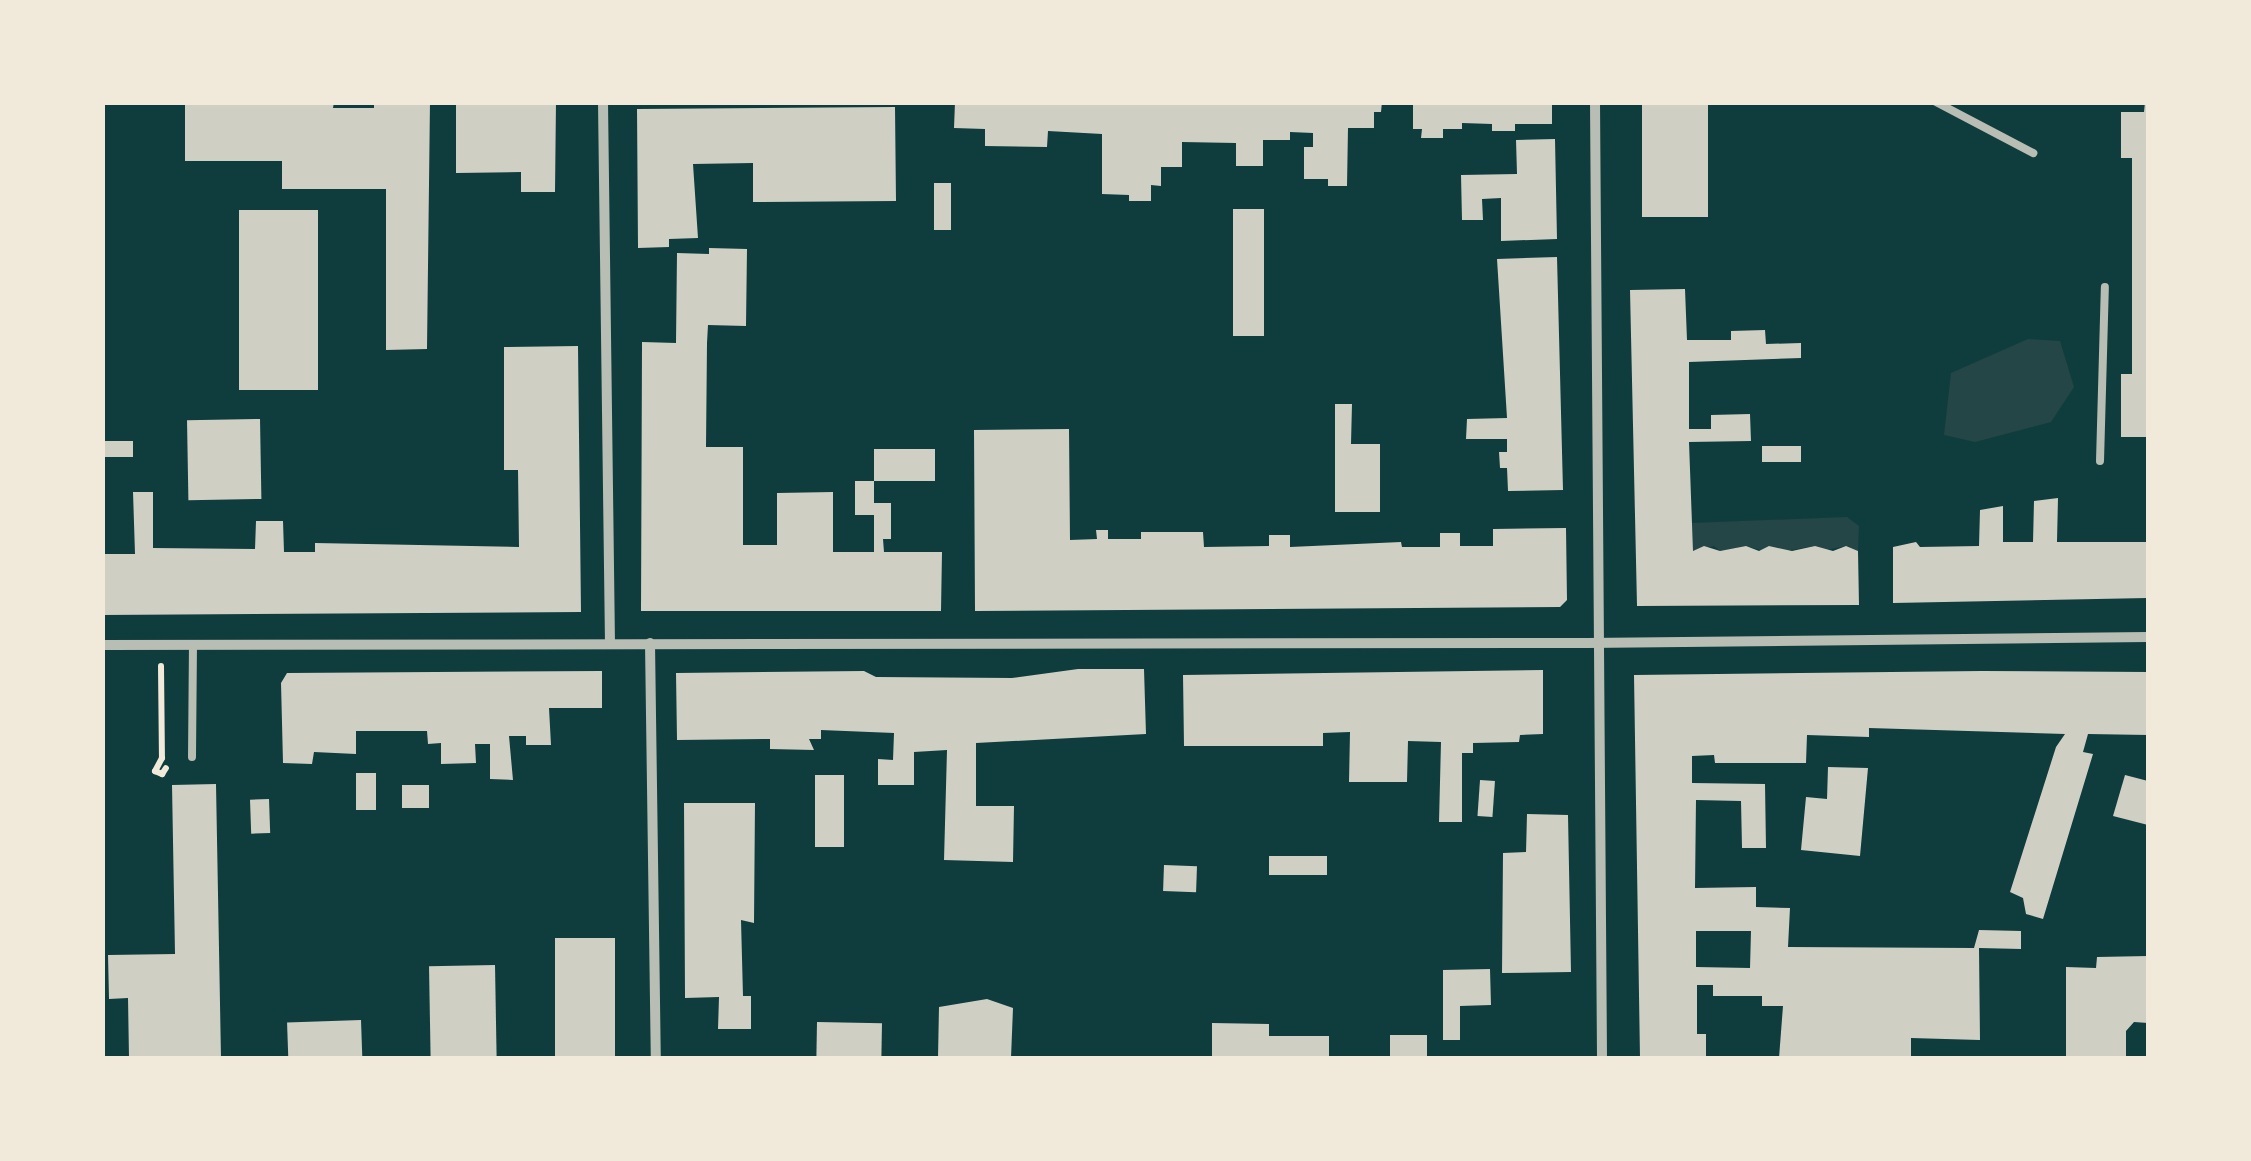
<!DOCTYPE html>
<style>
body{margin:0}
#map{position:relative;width:2251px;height:1161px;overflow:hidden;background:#0f3d3e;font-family:"Nunito Sans",sans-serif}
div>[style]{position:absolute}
.green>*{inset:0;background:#244646}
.building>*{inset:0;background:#cfcfc3;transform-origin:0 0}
.path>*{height:6px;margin:-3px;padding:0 3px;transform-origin:3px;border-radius:3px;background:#f1e9da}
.service>*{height:8px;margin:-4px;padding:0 4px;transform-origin:4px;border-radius:4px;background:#b8beb3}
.minor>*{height:10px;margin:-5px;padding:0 5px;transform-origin:5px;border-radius:5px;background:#b8beb3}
span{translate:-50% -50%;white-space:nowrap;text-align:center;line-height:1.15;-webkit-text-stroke:9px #f1e9da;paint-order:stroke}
.frame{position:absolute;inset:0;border:105px solid #f1e9da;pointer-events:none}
</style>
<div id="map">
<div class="green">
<div style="clip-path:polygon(2028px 339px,2060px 341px,2074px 387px,2051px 422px,1975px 442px,1944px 435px,1951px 373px)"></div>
<div style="clip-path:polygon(1847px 517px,1859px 526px,1858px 551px,1846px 546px,1820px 551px,1815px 546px,1785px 551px,1770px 546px,1764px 551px,1746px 546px,1720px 551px,1714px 546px,1693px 551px,1692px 523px)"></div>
</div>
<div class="building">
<div style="clip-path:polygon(185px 102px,334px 102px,333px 108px,374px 108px,374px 102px,430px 102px,427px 349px,386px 350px,386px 189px,282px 189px,282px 161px,185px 161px)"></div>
<div style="clip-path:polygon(456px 102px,556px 102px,555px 192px,521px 192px,521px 172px,456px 173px)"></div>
<div style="clip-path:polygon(955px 102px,1382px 102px,1381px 112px,1374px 112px,1374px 128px,1348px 128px,1347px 186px,1328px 186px,1328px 179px,1304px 179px,1304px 147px,1313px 147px,1313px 133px,1290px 132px,1290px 140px,1263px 140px,1263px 166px,1236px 166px,1236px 143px,1182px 142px,1182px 167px,1161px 167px,1161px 186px,1151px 185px,1151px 201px,1129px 201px,1129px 195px,1102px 194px,1102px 134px,1048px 131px,1047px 147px,985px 146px,985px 129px,954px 128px)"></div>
<div style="clip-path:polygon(1413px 102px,1552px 102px,1552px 124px,1515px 124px,1515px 131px,1492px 131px,1492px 124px,1462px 123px,1462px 129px,1443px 129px,1443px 138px,1421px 138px,1422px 129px,1413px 129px)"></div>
<div style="left:1642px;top:102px;width:66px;height:115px"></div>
<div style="clip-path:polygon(2145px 102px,2148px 102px,2148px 437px,2121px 437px,2121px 374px,2132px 374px,2132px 158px,2121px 158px,2121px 112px,2144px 112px)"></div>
<div style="clip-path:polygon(895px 107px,896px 201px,753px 202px,753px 163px,693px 164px,698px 238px,669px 239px,669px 247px,638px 248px,637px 109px)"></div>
<div style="clip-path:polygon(1555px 139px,1557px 239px,1501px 241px,1501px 198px,1482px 199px,1483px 220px,1462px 220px,1461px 175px,1517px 174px,1516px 140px)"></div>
<div style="left:934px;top:183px;width:17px;height:47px"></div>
<div style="left:1233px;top:209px;width:31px;height:127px"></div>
<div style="left:239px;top:210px;width:79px;height:180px"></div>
<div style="clip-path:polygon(709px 248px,747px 249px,746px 326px,708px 325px,707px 343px,706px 447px,743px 447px,743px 545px,777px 545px,777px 493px,833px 492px,833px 552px,874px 552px,874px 515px,855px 515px,855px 481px,874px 481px,874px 503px,891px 503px,891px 539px,883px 539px,884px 552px,942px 552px,941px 611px,641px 611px,642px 342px,676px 343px,677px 253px,709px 254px)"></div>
<div style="clip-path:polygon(1557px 257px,1563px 490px,1508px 491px,1507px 468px,1500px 468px,1499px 452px,1507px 452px,1507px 439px,1466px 439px,1467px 419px,1507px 418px,1497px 259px)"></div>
<div style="clip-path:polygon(1685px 289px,1687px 340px,1731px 340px,1731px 331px,1765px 330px,1766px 344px,1801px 343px,1801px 358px,1689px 362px,1689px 429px,1711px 429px,1711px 415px,1750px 414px,1751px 441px,1689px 442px,1693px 551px,1704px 546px,1720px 551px,1746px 546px,1759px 551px,1769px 546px,1792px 551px,1815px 546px,1833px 551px,1846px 546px,1858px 551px,1859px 605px,1637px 606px,1630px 290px)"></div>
<div style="clip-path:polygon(578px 346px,581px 612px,102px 615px,102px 554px,135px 554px,133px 492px,153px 492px,153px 548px,255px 549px,256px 521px,283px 521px,284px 552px,315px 552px,315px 543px,519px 547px,518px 470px,504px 470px,504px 347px)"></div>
<div style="clip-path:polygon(1335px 404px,1352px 404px,1351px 444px,1380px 444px,1380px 512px,1335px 512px)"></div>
<div style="left:260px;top:419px;width:80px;height:73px;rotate:89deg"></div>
<div style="clip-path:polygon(1069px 429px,1070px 540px,1097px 539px,1096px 530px,1108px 530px,1108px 539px,1141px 539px,1141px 532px,1203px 532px,1204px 547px,1269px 546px,1269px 535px,1290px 535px,1290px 547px,1401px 542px,1402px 547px,1440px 547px,1440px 533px,1460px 533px,1460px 546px,1493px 546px,1493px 529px,1566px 528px,1567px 600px,1560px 607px,975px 611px,974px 430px)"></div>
<div style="left:102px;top:441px;width:31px;height:16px"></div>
<div style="left:1762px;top:446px;width:39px;height:16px"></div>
<div style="left:874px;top:449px;width:61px;height:32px"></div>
<div style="clip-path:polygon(2058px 498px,2057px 542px,2148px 542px,2148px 598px,1893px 603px,1893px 547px,1916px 542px,1920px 547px,1979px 546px,1980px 510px,2003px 506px,2003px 542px,2033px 542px,2034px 501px)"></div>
<div style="clip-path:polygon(1078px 669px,1144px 669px,1146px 734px,976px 743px,976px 806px,1014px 806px,1013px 862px,944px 860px,947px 750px,914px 752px,914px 785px,878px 785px,878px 759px,893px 760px,894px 733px,821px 730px,821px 739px,809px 739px,814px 750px,770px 749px,770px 739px,677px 740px,676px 673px,864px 671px,876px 677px,1012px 678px)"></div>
<div style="clip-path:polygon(1543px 670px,1543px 734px,1520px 735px,1519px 742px,1473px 743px,1473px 753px,1462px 753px,1462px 822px,1439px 822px,1441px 742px,1408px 741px,1407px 782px,1349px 782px,1350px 732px,1323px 733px,1323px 746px,1184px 746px,1183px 675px)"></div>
<div style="clip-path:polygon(602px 671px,602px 708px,549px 708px,551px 745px,526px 745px,526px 736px,509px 736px,513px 780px,490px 779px,490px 744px,475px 744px,476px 763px,441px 764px,441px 743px,428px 744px,427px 731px,356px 731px,356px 754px,314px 752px,312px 764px,283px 763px,281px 683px,287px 673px)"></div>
<div style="clip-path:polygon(evenodd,1982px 671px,2148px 672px,2148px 735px,2088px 734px,2083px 752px,2093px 754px,2043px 919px,2026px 914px,2023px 898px,2010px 892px,2056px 747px,2065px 734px,1869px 728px,1869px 737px,1807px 735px,1806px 763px,1715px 763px,1714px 755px,1692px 756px,1692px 783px,1765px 784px,1766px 848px,1742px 848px,1741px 801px,1696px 800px,1695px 888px,1756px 887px,1756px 907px,1790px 908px,1788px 947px,1974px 948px,1979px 930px,2021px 931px,2021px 949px,1979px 948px,1980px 1040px,1911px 1038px,1911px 1058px,1779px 1058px,1783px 1006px,1762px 1006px,1762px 996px,1713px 996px,1713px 985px,1697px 985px,1697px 1034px,1706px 1034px,1706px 1058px,1640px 1058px,1634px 675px,1982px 671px,1696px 931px,1751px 931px,1750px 968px,1696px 967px,1696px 931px)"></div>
<div style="clip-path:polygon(1828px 767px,1868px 768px,1860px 856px,1801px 850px,1806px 797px,1827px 799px)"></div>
<div style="left:356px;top:773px;width:20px;height:37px"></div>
<div style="left:815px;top:775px;width:29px;height:72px"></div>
<div style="clip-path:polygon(2125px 775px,2148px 781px,2148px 825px,2113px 816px)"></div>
<div style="left:1480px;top:780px;width:15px;height:36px;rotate:4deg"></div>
<div style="clip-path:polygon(216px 784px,221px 1058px,129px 1058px,128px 998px,109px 999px,108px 955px,175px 954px,172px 785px)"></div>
<div style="left:402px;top:785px;width:27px;height:23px"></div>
<div style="left:269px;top:799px;width:34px;height:19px;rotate:88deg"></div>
<div style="clip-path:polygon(684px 803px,755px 803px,754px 923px,741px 920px,743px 996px,751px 996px,751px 1029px,718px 1029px,719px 997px,685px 998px)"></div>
<div style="clip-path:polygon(1527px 814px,1568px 815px,1571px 972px,1502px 973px,1503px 853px,1526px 852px)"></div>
<div style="left:1269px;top:856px;width:58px;height:19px"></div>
<div style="left:1164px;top:865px;width:33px;height:26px;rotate:2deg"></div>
<div style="left:615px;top:938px;width:120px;height:60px;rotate:90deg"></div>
<div style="clip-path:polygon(2148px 956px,2148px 1023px,2134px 1022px,2126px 1031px,2126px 1058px,2066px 1058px,2066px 967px,2096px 968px,2097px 957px)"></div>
<div style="left:495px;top:965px;width:93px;height:66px;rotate:89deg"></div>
<div style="clip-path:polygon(1490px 969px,1491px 1005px,1460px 1006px,1460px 1040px,1443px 1040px,1443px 970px)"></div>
<div style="clip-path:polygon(987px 999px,1013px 1008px,1011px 1058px,938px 1058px,939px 1007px)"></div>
<div style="left:361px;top:1020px;width:38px;height:74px;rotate:88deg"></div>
<div style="left:817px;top:1022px;width:65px;height:36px;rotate:1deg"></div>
<div style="clip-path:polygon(1212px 1023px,1269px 1024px,1269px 1036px,1329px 1036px,1329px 1058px,1212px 1058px)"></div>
<div style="left:1427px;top:1035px;width:23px;height:37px;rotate:90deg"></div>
</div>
<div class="path">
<div style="left:161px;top:666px;width:92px;rotate:89.4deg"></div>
<div style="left:162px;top:758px;width:15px;rotate:118deg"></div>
<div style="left:155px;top:771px;width:8px;rotate:23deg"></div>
<div style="left:162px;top:774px;width:7px;rotate:-56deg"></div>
</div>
<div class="service">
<div style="left:1936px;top:102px;width:110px;rotate:27.7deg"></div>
<div style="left:2100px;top:461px;width:174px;rotate:-88.4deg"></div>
<div style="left:192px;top:757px;width:113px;rotate:-89.5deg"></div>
</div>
<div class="minor">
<div style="left:603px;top:102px;width:540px;rotate:89.26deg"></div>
<div style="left:1595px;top:102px;width:956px;rotate:89.58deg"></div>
<div style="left:650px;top:643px;width:415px;rotate:89.2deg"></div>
<div style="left:102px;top:645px;width:1485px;rotate:-0.08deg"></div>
<div style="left:1587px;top:643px;width:561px;rotate:-0.61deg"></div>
</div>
<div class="frame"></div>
</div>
